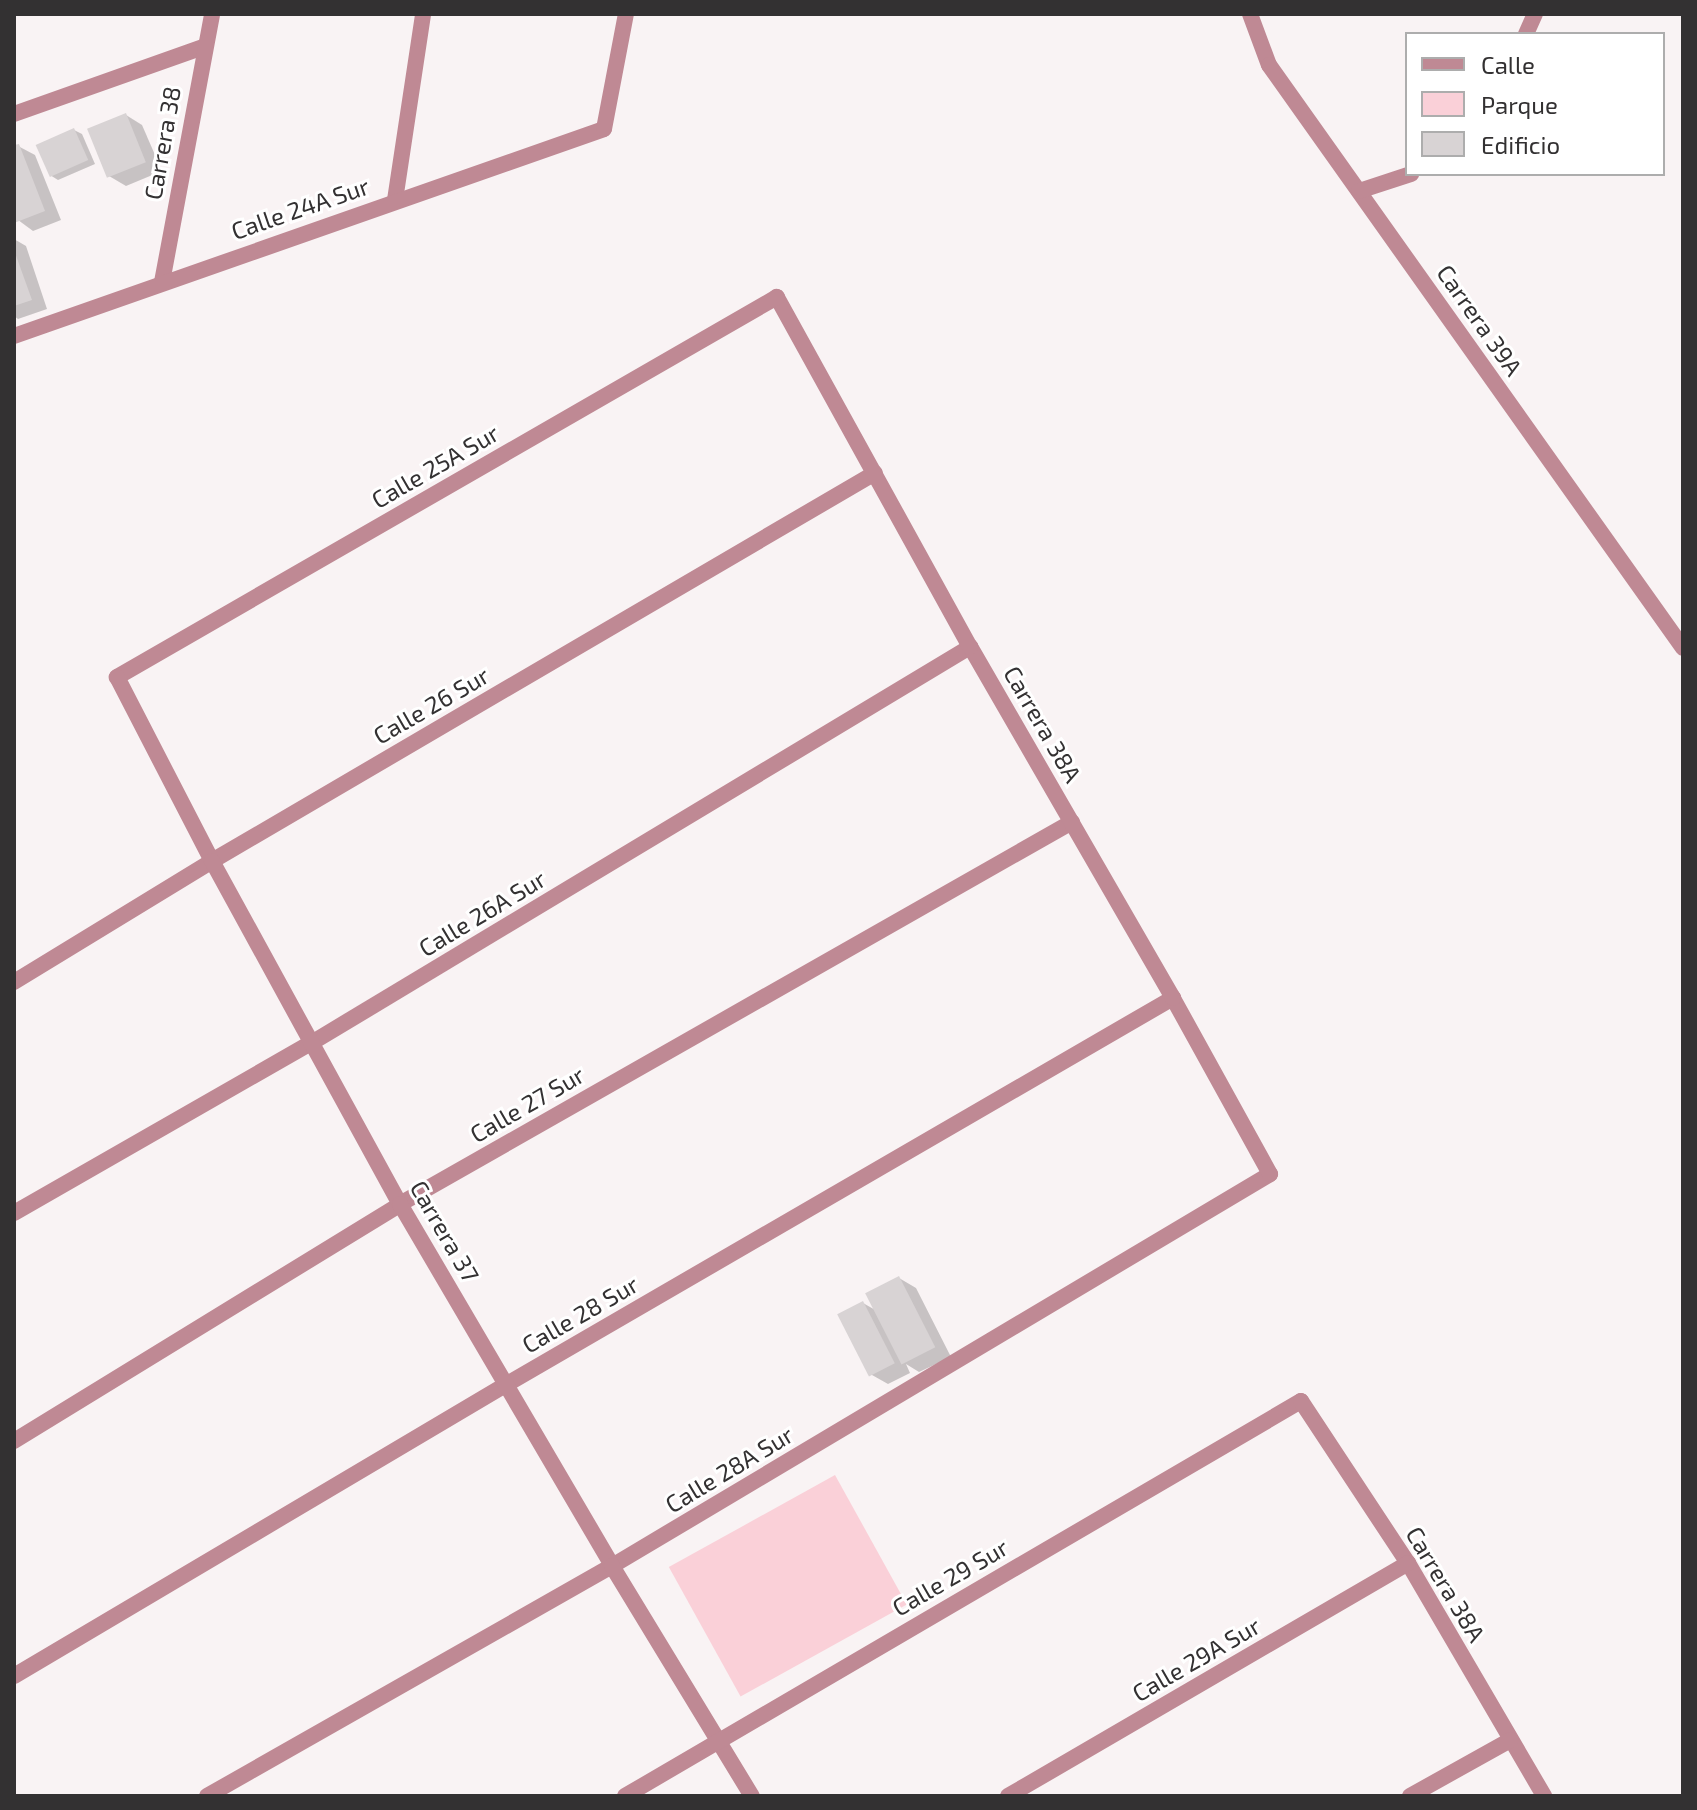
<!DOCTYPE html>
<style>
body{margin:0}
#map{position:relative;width:1697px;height:1810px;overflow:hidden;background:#f9f3f4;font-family:"Exo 2",sans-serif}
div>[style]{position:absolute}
.green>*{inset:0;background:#fad0d8;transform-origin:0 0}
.shadow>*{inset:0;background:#0003}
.building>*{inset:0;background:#d8d3d4;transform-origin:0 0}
.minor>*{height:16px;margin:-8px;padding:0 8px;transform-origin:8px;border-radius:8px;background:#bf8994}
span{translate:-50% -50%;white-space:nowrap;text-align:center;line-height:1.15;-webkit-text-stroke:6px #fff;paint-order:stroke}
.street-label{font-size:24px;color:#333132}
.frame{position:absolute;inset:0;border:16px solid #333132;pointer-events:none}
.legend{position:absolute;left:1405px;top:32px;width:260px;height:144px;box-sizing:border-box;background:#fff;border:2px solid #adadad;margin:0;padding:10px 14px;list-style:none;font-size:24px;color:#333132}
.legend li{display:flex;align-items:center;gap:16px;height:40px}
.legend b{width:40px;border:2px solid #adadad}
</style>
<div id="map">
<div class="green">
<div style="left:835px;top:1475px;width:148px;height:190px;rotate:61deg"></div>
</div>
<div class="shadow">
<div style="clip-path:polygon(126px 115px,142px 125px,162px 171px,126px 186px,109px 176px)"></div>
<div style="clip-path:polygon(74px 130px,82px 134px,95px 164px,58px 180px,50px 175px)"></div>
<div style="clip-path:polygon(18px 146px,35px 155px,61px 220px,33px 231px,14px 217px,14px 147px)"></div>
<div style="clip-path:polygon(14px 239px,26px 246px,47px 309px,18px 319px,14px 316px)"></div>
<div style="clip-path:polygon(899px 1278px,916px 1288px,951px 1357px,919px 1372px,906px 1364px,910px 1373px,888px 1384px,872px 1375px,863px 1303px,877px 1311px)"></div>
</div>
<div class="building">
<div style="left:126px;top:113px;width:53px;height:42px;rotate:68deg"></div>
<div style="left:74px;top:128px;width:35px;height:42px;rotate:66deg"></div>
<div style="clip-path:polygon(19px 144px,45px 211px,14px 223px,14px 145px)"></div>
<div style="clip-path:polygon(14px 250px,32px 300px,14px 306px)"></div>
<div style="left:899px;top:1276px;width:80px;height:38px;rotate:63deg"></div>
<div style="left:863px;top:1301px;width:70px;height:29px;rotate:63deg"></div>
</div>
<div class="minor">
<div style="left:1250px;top:14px;width:54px;rotate:69.6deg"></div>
<div style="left:1269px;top:65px;width:715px;rotate:54.62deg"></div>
<div style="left:1526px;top:34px;width:22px;rotate:-66deg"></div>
<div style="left:14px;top:114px;width:201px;rotate:-19.5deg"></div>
<div style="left:1359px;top:191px;width:55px;rotate:-18.1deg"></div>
<div style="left:395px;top:200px;width:188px;rotate:-81.4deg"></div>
<div style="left:162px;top:282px;width:273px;rotate:-79.4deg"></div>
<div style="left:14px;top:336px;width:625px;rotate:-19.33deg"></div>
<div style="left:604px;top:129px;width:117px;rotate:-79.2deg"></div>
<div style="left:14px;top:982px;width:232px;rotate:-31.4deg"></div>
<div style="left:212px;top:861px;width:768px;rotate:-30.34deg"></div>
<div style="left:14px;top:1213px;width:344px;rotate:-29.8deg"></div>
<div style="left:313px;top:1042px;width:767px;rotate:-31.02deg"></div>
<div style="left:14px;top:1441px;width:453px;rotate:-31.5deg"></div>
<div style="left:400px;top:1204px;width:773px;rotate:-29.62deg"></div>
<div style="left:14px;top:1676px;width:573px;rotate:-30.64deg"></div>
<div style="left:507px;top:1384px;width:770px;rotate:-30.1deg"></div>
<div style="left:207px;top:1796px;width:466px;rotate:-29.6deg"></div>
<div style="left:612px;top:1566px;width:766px;rotate:-30.78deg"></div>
<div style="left:1270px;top:1174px;width:201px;rotate:-118.9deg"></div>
<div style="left:1173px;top:998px;width:405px;rotate:-120deg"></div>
<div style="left:970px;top:647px;width:400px;rotate:-118.9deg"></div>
<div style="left:777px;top:297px;width:762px;rotate:150.07deg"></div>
<div style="left:117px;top:677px;width:207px;rotate:62.7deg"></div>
<div style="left:212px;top:861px;width:391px;rotate:61.3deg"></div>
<div style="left:400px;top:1204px;width:420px;rotate:59.6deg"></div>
<div style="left:612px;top:1566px;width:269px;rotate:58.7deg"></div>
<div style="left:625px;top:1796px;width:783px;rotate:-30.3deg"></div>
<div style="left:1301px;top:1401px;width:194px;rotate:56.6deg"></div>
<div style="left:1408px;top:1563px;width:270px;rotate:59.7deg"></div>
<div style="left:1008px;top:1796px;width:463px;rotate:-30.2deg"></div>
<div style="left:1410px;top:1796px;width:115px;rotate:-29.2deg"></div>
</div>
<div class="street-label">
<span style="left:162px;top:143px;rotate:-80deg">Carrera 38</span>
<span style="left:300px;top:208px;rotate:-19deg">Calle 24A Sur</span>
<span style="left:1480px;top:320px;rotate:55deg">Carrera 39A</span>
<span style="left:435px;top:466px;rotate:-30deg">Calle 25A Sur</span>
<span style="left:431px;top:705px;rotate:-30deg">Calle 26 Sur</span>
<span style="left:1043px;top:724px;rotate:60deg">Carrera 38A</span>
<span style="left:482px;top:913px;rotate:-31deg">Calle 26A Sur</span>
<span style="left:527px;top:1104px;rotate:-30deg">Calle 27 Sur</span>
<span style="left:445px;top:1231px;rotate:60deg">Carrera 37</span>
<span style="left:580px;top:1314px;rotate:-30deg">Calle 28 Sur</span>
<span style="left:729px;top:1469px;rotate:-31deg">Calle 28A Sur</span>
<span style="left:950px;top:1577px;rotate:-30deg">Calle 29 Sur</span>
<span style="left:1446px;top:1584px;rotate:59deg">Carrera 38A</span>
<span style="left:1196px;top:1659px;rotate:-30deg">Calle 29A Sur</span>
</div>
<div class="frame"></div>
<ul class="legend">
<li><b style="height:10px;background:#bf8994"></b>Calle</li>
<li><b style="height:22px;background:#fad0d8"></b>Parque</li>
<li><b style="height:22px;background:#d8d3d4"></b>Edificio</li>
</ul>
</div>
